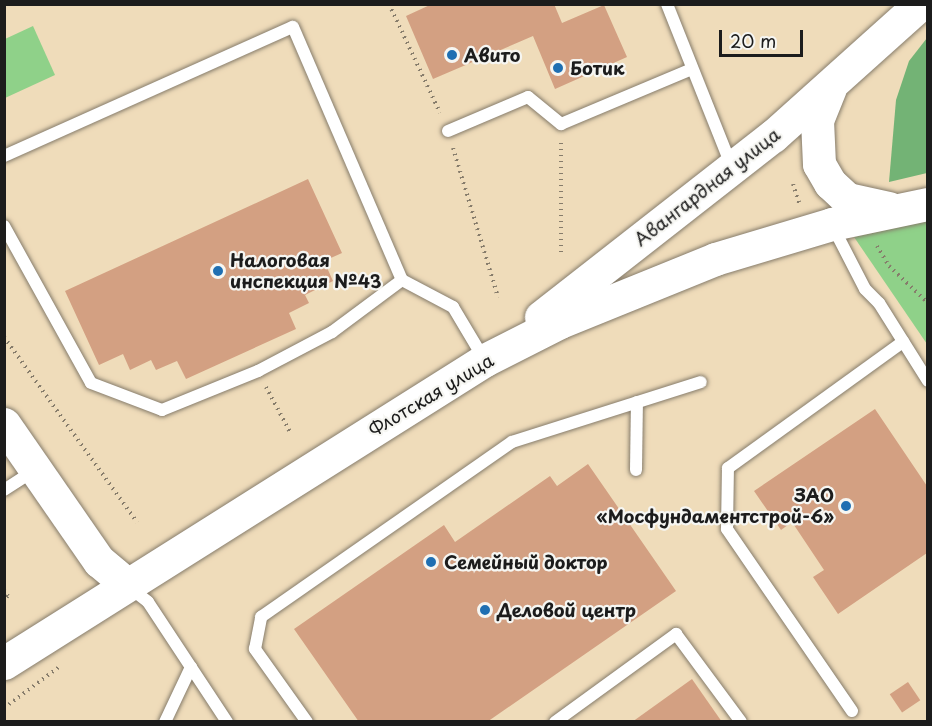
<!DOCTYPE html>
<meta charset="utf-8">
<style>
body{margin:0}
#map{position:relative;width:932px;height:726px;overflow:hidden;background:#efdcba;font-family:"Playpen Sans",sans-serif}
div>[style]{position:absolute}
.green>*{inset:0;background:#8fd189}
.forest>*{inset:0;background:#73b375}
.building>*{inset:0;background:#d3a082;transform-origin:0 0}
.path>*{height:4px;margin-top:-2px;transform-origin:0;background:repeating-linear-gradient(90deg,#867c6b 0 1.5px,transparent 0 6px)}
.roads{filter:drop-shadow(0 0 2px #867c6b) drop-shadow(0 0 2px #867c6b)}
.lane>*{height:12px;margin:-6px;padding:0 6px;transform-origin:6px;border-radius:6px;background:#fff}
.secondary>*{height:33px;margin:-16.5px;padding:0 16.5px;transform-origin:16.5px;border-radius:16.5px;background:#fff}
.dots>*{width:16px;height:16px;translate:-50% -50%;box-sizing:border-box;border:3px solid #f6f6f2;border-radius:50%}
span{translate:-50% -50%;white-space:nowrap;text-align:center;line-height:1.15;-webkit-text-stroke:4.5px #f6f6f2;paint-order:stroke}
.poi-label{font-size:18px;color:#1c1c1c;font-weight:700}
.left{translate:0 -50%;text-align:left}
.right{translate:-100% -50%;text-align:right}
.street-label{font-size:18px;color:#1c1c1c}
.frame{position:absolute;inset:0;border:6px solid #1c1c1c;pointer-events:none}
.scale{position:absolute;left:719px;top:30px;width:84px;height:27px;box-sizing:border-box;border:3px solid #1c1c1c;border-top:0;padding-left:8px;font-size:18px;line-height:21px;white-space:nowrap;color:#1c1c1c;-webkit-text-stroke:4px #f6f6f2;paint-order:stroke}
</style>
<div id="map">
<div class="green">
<div style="clip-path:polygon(33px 26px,55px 75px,5px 98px,5px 39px)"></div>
<div style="clip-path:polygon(927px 221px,927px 344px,854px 237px)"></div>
</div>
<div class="forest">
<div style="clip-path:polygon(927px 38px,927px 173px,889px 182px,896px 100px,909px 61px)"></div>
</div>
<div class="building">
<div style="clip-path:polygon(432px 4px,554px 4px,562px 23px,604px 5px,627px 57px,555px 89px,533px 36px,433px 79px,406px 16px)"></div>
<div style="clip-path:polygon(308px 179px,342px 253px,324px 261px,333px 281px,305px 295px,309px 303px,289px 313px,296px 329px,186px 379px,177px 361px,156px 370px,151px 360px,130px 370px,123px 354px,99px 365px,65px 291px)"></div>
<div style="clip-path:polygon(875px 409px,927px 486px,927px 553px,838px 614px,813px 577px,824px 570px,792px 522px,781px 530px,754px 491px)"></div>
<div style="clip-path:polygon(588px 464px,676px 591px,487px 722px,359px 722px,294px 629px,444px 525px,455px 542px,550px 476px,557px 486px)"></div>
<div style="clip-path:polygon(692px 679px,722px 722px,632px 722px)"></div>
<div style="left:908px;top:682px;width:22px;height:22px;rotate:56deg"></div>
</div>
<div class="path">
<div style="left:389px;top:4px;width:120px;rotate:64.9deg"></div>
<div style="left:561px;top:143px;width:110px;rotate:90deg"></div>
<div style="left:453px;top:148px;width:156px;rotate:73.2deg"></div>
<div style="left:793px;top:184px;width:20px;rotate:72deg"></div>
<div style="left:877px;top:246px;width:23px;rotate:59deg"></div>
<div style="left:889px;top:266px;width:54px;rotate:43.5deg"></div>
<div style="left:4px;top:337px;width:228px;rotate:54.3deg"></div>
<div style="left:266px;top:387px;width:51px;rotate:61.9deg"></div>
<div style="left:4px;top:590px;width:7px;rotate:56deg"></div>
<div style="left:8px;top:596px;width:5px;rotate:143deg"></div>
<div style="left:4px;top:708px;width:69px;rotate:-36.7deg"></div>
</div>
<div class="roads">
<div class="lane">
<div style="left:667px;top:4px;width:173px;rotate:68.3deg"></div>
<div style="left:448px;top:131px;width:87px;rotate:-23deg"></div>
<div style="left:528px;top:97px;width:43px;rotate:39.3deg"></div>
<div style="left:561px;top:124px;width:142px;rotate:-22.8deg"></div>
<div style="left:4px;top:156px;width:316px;rotate:-24.1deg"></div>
<div style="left:293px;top:27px;width:275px;rotate:66.7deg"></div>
<div style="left:402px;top:280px;width:58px;rotate:27.9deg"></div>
<div style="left:453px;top:307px;width:61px;rotate:59.2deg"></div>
<div style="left:832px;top:225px;width:72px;rotate:62.7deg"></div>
<div style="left:865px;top:289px;width:20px;rotate:45deg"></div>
<div style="left:879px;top:303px;width:92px;rotate:57.9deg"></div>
<div style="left:4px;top:226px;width:179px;rotate:61deg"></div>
<div style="left:91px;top:383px;width:76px;rotate:20.8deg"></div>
<div style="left:162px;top:410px;width:104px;rotate:-22.1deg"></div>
<div style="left:258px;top:371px;width:84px;rotate:-27.8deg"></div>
<div style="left:332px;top:332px;width:87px;rotate:-36.6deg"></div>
<div style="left:636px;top:470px;width:68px;rotate:-89.2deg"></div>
<div style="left:4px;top:490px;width:37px;rotate:-33deg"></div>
<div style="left:129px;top:587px;width:24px;rotate:38deg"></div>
<div style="left:148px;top:602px;width:144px;rotate:56.6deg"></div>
<div style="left:852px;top:711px;width:221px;rotate:-124.5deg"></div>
<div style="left:727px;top:529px;width:61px;rotate:-89.1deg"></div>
<div style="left:728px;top:468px;width:216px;rotate:-35.8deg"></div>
<div style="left:165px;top:722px;width:61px;rotate:-64.7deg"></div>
<div style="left:307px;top:722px;width:90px;rotate:-125.5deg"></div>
<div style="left:255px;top:649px;width:33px;rotate:-79deg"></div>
<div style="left:261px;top:617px;width:306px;rotate:-34.9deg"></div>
<div style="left:512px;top:442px;width:198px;rotate:-17.6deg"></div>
<div style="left:555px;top:722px;width:150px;rotate:-36deg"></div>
<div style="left:676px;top:634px;width:109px;rotate:53.5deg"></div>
</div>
<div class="secondary">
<div style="left:830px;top:88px;width:35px;rotate:112deg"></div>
<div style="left:817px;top:120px;width:44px;rotate:87.4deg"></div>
<div style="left:819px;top:164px;width:22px;rotate:60deg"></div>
<div style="left:830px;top:183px;width:23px;rotate:43deg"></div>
<div style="left:847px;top:199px;width:43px;rotate:12.1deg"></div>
<div style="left:541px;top:317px;width:294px;rotate:-38deg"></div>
<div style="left:773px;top:136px;width:198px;rotate:-41.9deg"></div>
<div style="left:4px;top:424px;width:167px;rotate:55.3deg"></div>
<div style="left:99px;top:561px;width:35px;rotate:40deg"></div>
<div style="left:4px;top:663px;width:568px;rotate:-32.21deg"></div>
<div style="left:485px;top:360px;width:84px;rotate:-26.9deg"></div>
<div style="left:560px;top:322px;width:167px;rotate:-22.1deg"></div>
<div style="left:715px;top:259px;width:122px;rotate:-16.7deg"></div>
<div style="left:832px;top:224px;width:98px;rotate:-11.8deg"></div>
</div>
</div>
<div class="dots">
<div style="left:452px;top:55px;background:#1f6fb2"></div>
<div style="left:558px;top:68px;background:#1f6fb2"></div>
<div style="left:218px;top:271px;background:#1f6fb2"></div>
<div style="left:846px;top:506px;background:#1f6fb2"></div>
<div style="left:431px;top:562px;background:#1f6fb2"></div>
<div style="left:485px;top:610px;background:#1f6fb2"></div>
</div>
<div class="poi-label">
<span class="left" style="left:464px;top:55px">Авито</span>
<span class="left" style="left:570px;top:68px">Ботик</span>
<span class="left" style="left:230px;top:271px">Налоговая<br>инспекция №43</span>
<span class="right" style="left:834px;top:506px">ЗАО<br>«Мосфундаментстрой-6»</span>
<span class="left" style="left:444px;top:562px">Семейный доктор</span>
<span class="left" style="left:497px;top:610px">Деловой центр</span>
</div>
<div class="street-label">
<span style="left:707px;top:187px;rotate:-38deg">Авангардная улица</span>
<span style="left:431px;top:395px;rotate:-31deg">Флотская улица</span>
</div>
<div class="frame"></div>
<div class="scale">20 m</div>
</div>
